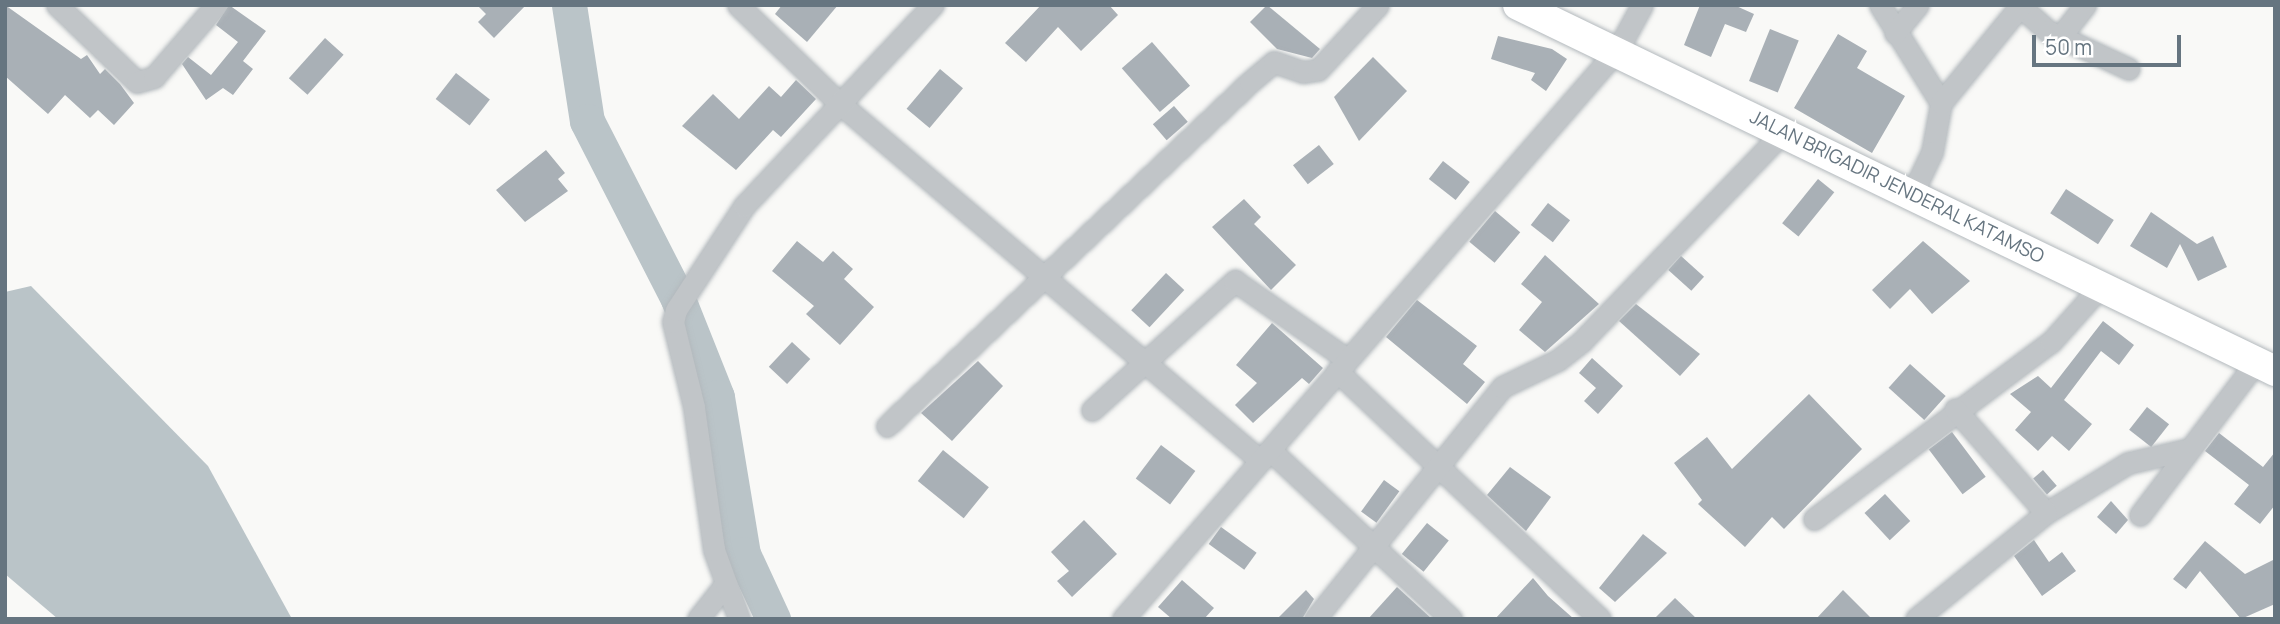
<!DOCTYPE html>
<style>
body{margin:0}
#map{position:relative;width:2280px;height:624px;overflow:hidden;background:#f9f9f7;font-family:Manrope,sans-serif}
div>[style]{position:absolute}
.water>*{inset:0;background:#bac4c8}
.river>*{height:35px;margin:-17.5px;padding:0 17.5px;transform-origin:17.5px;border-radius:17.5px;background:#bac4c8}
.building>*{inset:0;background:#a9b0b6;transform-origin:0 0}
.roads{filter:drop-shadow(0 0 2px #b3b9bd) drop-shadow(0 0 2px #b3b9bd)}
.minor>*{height:21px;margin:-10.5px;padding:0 10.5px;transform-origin:10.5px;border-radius:10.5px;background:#c1c5c8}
.secondary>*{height:30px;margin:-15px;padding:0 15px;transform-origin:15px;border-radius:15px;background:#fff}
span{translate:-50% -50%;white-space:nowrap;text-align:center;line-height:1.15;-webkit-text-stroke:7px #fff;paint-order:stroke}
.street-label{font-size:19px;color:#667580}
.frame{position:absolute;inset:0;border:7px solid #667580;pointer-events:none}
.scale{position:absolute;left:2032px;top:35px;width:149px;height:32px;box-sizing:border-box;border:4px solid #667580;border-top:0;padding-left:9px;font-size:21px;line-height:24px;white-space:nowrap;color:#667580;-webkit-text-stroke:5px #fff;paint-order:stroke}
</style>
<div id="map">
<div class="water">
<div style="clip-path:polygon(31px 286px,208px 466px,292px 619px,58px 619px,5px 574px,5px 292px)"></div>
</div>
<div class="river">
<div style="left:569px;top:5px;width:117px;rotate:81.2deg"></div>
<div style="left:587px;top:121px;width:200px;rotate:62.9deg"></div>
<div style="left:678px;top:299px;width:105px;rotate:68.3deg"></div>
<div style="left:717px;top:397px;width:159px;rotate:80.6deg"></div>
<div style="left:743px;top:554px;width:72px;rotate:65.2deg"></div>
</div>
<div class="building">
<div style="clip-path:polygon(5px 5px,81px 59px,87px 55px,100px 74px,105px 69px,120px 84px,134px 103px,114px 125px,98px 110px,90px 118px,65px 95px,48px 114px,5px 76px)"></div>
<div style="clip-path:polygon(229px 5px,266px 31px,243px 61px,253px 69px,233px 95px,223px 88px,206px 100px,182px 64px,188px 57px,211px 75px,238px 42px,216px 25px)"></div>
<div style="clip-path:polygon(477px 5px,526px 5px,494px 38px,478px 22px,486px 14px)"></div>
<div style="clip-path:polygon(782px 5px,838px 5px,807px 42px,775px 14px)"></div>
<div style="clip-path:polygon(1041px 5px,1109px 5px,1118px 15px,1081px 51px,1058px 27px,1026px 62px,1005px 43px)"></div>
<div style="clip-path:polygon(1267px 5px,1320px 49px,1312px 58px,1277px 49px,1250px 22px)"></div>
<div style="clip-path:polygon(1700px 5px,1734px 5px,1754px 14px,1746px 32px,1725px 24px,1711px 57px,1684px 45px)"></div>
<div style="left:1770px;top:29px;width:31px;height:56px;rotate:22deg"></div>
<div style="clip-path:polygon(1838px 34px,1867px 51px,1857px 68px,1905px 96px,1872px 153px,1794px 108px)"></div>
<div style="clip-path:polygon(1498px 36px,1552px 49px,1567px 59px,1546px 91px,1531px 80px,1535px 73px,1491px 59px)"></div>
<div style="left:325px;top:38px;width:25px;height:54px;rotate:42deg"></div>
<div style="left:1152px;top:42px;width:58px;height:40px;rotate:49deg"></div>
<div style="clip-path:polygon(1373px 57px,1407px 91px,1359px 141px,1334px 97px)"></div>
<div style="left:940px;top:69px;width:30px;height:52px;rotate:40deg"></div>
<div style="left:456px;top:73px;width:43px;height:33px;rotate:38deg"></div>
<div style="clip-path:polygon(796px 80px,816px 99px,781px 137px,773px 130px,736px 170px,682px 126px,713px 94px,739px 119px,769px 86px,781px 97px)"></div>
<div style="left:1174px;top:106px;width:21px;height:28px;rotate:49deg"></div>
<div style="left:1319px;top:145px;width:24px;height:33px;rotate:52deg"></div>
<div style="clip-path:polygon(546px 150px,565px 173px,558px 179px,568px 191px,525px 222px,496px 190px)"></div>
<div style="left:1443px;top:161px;width:34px;height:23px;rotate:38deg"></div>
<div style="left:1818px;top:179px;width:21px;height:57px;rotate:39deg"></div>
<div style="left:2066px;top:189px;width:57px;height:29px;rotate:33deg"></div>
<div style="clip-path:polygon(1244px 199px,1261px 217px,1254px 224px,1296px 265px,1271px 290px,1212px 227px)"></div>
<div style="left:1548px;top:203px;width:28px;height:28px;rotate:38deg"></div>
<div style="left:1495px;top:211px;width:33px;height:40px;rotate:40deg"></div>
<div style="clip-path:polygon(2151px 212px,2197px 244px,2213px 236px,2227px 267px,2198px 281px,2180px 244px,2167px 268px,2130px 246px)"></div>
<div style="clip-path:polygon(797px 241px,823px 262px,833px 251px,853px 269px,844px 279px,874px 307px,840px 345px,806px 314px,814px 306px,772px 271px)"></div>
<div style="clip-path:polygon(1923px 241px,1970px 281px,1932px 314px,1910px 289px,1890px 309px,1872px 290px)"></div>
<div style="clip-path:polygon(1545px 255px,1599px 304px,1545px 352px,1519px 330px,1542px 302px,1521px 284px)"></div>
<div style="left:1681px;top:256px;width:31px;height:19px;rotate:42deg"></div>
<div style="left:1166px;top:273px;width:25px;height:51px;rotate:43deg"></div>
<div style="clip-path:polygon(1417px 300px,1477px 346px,1463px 364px,1485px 382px,1467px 404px,1386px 337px)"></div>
<div style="clip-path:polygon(1636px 304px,1700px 354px,1680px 376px,1619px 321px)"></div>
<div style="clip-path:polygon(2103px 321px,2134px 345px,2119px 365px,2101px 351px,2064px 400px,2092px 424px,2069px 451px,2052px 436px,2038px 451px,2015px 430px,2031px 412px,2010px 394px,2038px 376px,2051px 388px)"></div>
<div style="clip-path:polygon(1272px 323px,1323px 368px,1309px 384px,1302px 378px,1253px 423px,1235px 405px,1257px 383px,1236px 365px)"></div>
<div style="left:792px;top:342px;width:25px;height:34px;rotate:43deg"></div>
<div style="clip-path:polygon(1592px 358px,1623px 386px,1598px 414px,1584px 401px,1596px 388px,1579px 373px)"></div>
<div style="clip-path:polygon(978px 361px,1003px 386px,952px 441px,921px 413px)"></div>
<div style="left:1910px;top:364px;width:48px;height:32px;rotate:42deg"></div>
<div style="clip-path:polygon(1809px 394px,1862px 449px,1784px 529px,1772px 517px,1745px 547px,1698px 504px,1702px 500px,1674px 463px,1707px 437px,1732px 469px)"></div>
<div style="left:2147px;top:407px;width:28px;height:29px;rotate:38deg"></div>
<div style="left:1952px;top:432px;width:56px;height:29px;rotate:53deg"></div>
<div style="clip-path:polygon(2219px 433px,2263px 467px,2275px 452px,2275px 505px,2260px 524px,2234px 504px,2249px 485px,2205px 451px)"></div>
<div style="left:1161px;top:445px;width:43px;height:42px;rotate:37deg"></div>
<div style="left:943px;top:450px;width:59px;height:40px;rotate:39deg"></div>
<div style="clip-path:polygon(1510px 467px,1551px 497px,1526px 531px,1487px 495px)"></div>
<div style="left:2043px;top:470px;width:21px;height:13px;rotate:49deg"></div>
<div style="left:1384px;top:480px;width:19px;height:39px;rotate:36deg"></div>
<div style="left:1885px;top:494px;width:37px;height:28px;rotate:47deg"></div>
<div style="clip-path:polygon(2111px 501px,2128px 520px,2116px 534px,2097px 517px)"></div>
<div style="clip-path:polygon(1084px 520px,1117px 554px,1072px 597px,1057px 581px,1069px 571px,1051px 552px)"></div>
<div style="left:1427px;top:523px;width:28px;height:40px;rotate:39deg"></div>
<div style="left:1221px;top:527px;width:44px;height:21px;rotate:36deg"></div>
<div style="clip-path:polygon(1643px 534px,1667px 553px,1615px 602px,1599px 588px)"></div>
<div style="clip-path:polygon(2034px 540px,2049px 562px,2062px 552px,2076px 571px,2042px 596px,2014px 556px)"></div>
<div style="clip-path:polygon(2205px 541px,2245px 574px,2275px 559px,2275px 604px,2241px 619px,2200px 571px,2186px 589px,2173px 579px)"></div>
<div style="clip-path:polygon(1533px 578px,1548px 596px,1574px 619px,1495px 619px)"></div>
<div style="clip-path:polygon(1182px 580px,1214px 608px,1204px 619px,1172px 619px,1158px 607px)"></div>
<div style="clip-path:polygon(1397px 587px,1432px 619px,1368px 619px)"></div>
<div style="clip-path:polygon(1306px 590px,1314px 599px,1302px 619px,1277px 619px)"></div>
<div style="clip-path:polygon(1843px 590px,1872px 619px,1816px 619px)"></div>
<div style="clip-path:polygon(1675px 598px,1697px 619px,1654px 619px)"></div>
</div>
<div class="roads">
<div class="minor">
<div style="left:57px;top:5px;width:111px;rotate:43.9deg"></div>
<div style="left:137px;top:82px;width:18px;rotate:-16deg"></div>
<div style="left:154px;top:77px;width:95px;rotate:-49.3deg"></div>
<div style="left:738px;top:5px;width:141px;rotate:44.1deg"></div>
<div style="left:839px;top:103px;width:553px;rotate:40.31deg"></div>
<div style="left:1880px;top:5px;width:115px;rotate:58.1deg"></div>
<div style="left:1941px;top:103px;width:50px;rotate:100.4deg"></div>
<div style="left:1932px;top:152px;width:47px;rotate:115.5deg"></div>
<div style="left:2020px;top:6px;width:38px;rotate:42deg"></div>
<div style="left:2048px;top:31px;width:89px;rotate:25.1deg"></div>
<div style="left:1895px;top:33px;width:36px;rotate:-51deg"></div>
<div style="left:2060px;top:37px;width:41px;rotate:-52deg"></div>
<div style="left:1941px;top:103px;width:127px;rotate:-50.8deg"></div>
<div style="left:1337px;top:371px;width:361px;rotate:43.3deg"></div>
<div style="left:1092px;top:410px;width:193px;rotate:-42.1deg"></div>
<div style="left:1235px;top:281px;width:136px;rotate:34.9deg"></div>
<div style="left:887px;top:426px;width:500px;rotate:-43.46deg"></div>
<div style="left:1250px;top:82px;width:31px;rotate:-40deg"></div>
<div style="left:1274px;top:62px;width:31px;rotate:19deg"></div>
<div style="left:1303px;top:72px;width:15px;rotate:-8deg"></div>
<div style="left:1318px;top:70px;width:88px;rotate:-47.3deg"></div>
<div style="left:1270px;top:450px;width:248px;rotate:43deg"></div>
<div style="left:2046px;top:513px;width:96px;rotate:-31.4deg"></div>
<div style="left:2128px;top:463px;width:63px;rotate:-12.9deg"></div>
<div style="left:2140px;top:515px;width:193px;rotate:-52.8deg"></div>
<div style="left:1814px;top:519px;width:296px;rotate:-36.8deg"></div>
<div style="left:2051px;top:342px;width:74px;rotate:-48.3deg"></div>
<div style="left:698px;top:619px;width:42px;rotate:-51.8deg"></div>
<div style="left:739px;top:619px;width:73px;rotate:-109.9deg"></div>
<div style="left:714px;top:550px;width:144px;rotate:-98deg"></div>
<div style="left:694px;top:407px;width:88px;rotate:-103.9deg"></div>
<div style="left:673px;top:322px;width:12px;rotate:-76deg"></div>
<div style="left:676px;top:310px;width:124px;rotate:-56.8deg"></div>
<div style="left:744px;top:206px;width:276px;rotate:-46.8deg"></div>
<div style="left:1123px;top:619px;width:755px;rotate:-49.03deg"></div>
<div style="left:1618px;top:49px;width:50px;rotate:-61.4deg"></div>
<div style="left:1315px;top:619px;width:298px;rotate:-51.1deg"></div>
<div style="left:1502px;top:387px;width:62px;rotate:-25.7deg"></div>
<div style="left:1558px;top:360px;width:31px;rotate:-38deg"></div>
<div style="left:1582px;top:341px;width:290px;rotate:-46.1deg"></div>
<div style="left:1916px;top:619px;width:168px;rotate:-39.2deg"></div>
<div style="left:2046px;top:513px;width:138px;rotate:-131.2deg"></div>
</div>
<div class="secondary">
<div style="left:1518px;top:5px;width:841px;rotate:25.8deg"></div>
</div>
</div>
<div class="street-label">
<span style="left:1897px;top:187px;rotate:26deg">JALAN BRIGADIR JENDERAL KATAMSO</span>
</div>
<div class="frame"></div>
<div class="scale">50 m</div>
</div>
